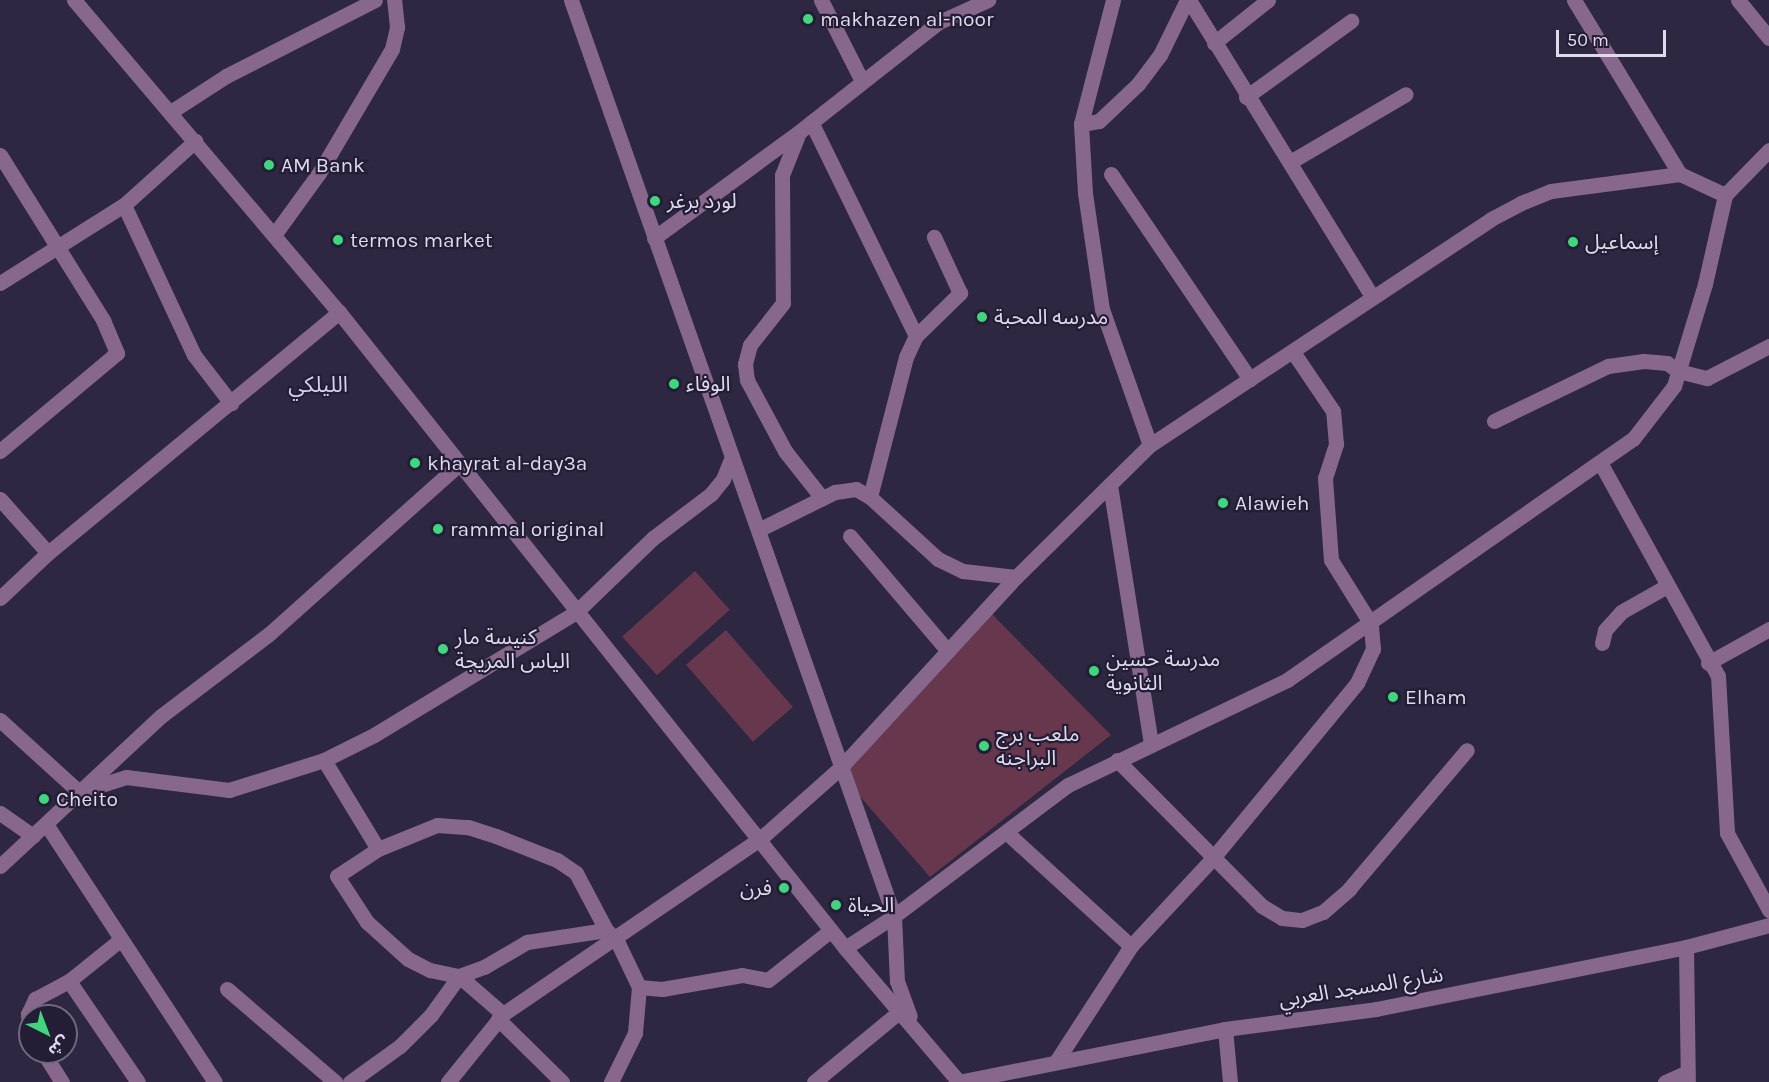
<!DOCTYPE html>
<meta charset="utf-8">
<style>
body{margin:0}
#map{position:relative;width:1769px;height:1082px;overflow:hidden;background:#2d2741;font-family:Karla,"Noto Sans Arabic",sans-serif}
div>[style]{position:absolute}
.green>*{inset:0;background:#66374d;transform-origin:0 0}
.minor>*{height:15px;margin:-7.5px;padding:0 7.5px;transform-origin:7.5px;border-radius:7.5px;background:#88678c}
.dots>*{width:16px;height:16px;translate:-50% -50%;box-sizing:border-box;border:3px solid #241d36;border-radius:50%}
span{translate:-50% -50%;white-space:nowrap;text-align:center;line-height:1.15;-webkit-text-stroke:4.5px #241d36;paint-order:stroke}
.poi-label{font-size:21px;color:#dedaec}
.left{translate:0 -50%;text-align:left}
.right{translate:-100% -50%;text-align:right}
.street-label{font-size:21px;color:#dedaec}
.neighbourhood-label{font-size:22px;color:#d5cef1}
.north{position:absolute;left:18px;top:1004px;width:60px;height:60px;box-sizing:border-box;background:#241d36;border:2px solid #6e697f;border-radius:50%;rotate:138deg;font-size:16px;font-weight:700;line-height:24px;text-align:center;color:#dedaec}
.north::after{content:'';display:block;margin:auto;width:21px;height:27px;background:#3dd77e;clip-path:polygon(50% 0,100% 100%,50% 72%,0 100%)}
.scale{position:absolute;left:1556px;top:30px;width:110px;height:27px;box-sizing:border-box;border:3px solid #dedaec;border-top:0;padding-left:8px;font-size:18px;line-height:21px;white-space:nowrap;color:#dedaec;-webkit-text-stroke:4px #241d36;paint-order:stroke}
</style>
<div id="map">
<div class="green">
<div style="left:695px;top:571px;width:52px;height:98px;rotate:48deg"></div>
<div style="clip-path:polygon(990px 612px,1111px 735px,930px 877px,843px 777px)"></div>
<div style="left:726px;top:630px;width:102px;height:53px;rotate:49deg"></div>
</div>
<div class="minor">
<div style="left:74px;top:0;width:409px;rotate:49.7deg"></div>
<div style="left:339px;top:312px;width:813px;rotate:51.49deg"></div>
<div style="left:845px;top:948px;width:176px;rotate:49.6deg"></div>
<div style="left:571px;top:0;width:971px;rotate:70.58deg"></div>
<div style="left:894px;top:916px;width:65px;rotate:87.4deg"></div>
<div style="left:897px;top:981px;width:37px;rotate:70deg"></div>
<div style="left:821px;top:0;width:91px;rotate:63.2deg"></div>
<div style="left:1113px;top:0;width:128px;rotate:104.5deg"></div>
<div style="left:1081px;top:124px;width:69px;rotate:86.7deg"></div>
<div style="left:1085px;top:193px;width:117px;rotate:81.7deg"></div>
<div style="left:1102px;top:309px;width:144px;rotate:70.6deg"></div>
<div style="left:1189px;top:0;width:348px;rotate:58.3deg"></div>
<div style="left:1574px;top:0;width:204px;rotate:58.7deg"></div>
<div style="left:1738px;top:0;width:49px;rotate:50.8deg"></div>
<div style="left:1214px;top:43px;width:69px;rotate:-38.5deg"></div>
<div style="left:1246px;top:97px;width:130px;rotate:-35.9deg"></div>
<div style="left:172px;top:111px;width:64px;rotate:-32.9deg"></div>
<div style="left:226px;top:76px;width:167px;rotate:-27deg"></div>
<div style="left:1081px;top:124px;width:18px;rotate:-9deg"></div>
<div style="left:1099px;top:121px;width:54px;rotate:-43.5deg"></div>
<div style="left:1138px;top:84px;width:36px;rotate:-53deg"></div>
<div style="left:1160px;top:55px;width:61px;rotate:-63.9deg"></div>
<div style="left:798px;top:135px;width:43px;rotate:111.8deg"></div>
<div style="left:782px;top:175px;width:128px;rotate:89.6deg"></div>
<div style="left:783px;top:303px;width:53px;rotate:128.2deg"></div>
<div style="left:750px;top:345px;width:20px;rotate:105deg"></div>
<div style="left:745px;top:364px;width:16px;rotate:83deg"></div>
<div style="left:747px;top:380px;width:81px;rotate:61.8deg"></div>
<div style="left:785px;top:451px;width:60px;rotate:51.8deg"></div>
<div style="left:0;top:155px;width:195px;rotate:58deg"></div>
<div style="left:103px;top:320px;width:36px;rotate:67deg"></div>
<div style="left:117px;top:353px;width:153px;rotate:140.1deg"></div>
<div style="left:1290px;top:162px;width:134px;rotate:-30.4deg"></div>
<div style="left:1111px;top:174px;width:248px;rotate:55.9deg"></div>
<div style="left:124px;top:205px;width:166px;rotate:65deg"></div>
<div style="left:194px;top:355px;width:61px;rotate:52.4deg"></div>
<div style="left:274px;top:235px;width:77px;rotate:-54deg"></div>
<div style="left:319px;top:173px;width:144px;rotate:-59.5deg"></div>
<div style="left:392px;top:49px;width:23px;rotate:-77deg"></div>
<div style="left:397px;top:27px;width:27px;rotate:-96deg"></div>
<div style="left:654px;top:238px;width:180px;rotate:-36.2deg"></div>
<div style="left:799px;top:132px;width:178px;rotate:-38.2deg"></div>
<div style="left:939px;top:22px;width:54px;rotate:-24.2deg"></div>
<div style="left:0;top:283px;width:146px;rotate:-32.2deg"></div>
<div style="left:124px;top:205px;width:96px;rotate:-42deg"></div>
<div style="left:916px;top:336px;width:62px;rotate:-44.3deg"></div>
<div style="left:960px;top:293px;width:62px;rotate:-114.9deg"></div>
<div style="left:1494px;top:421px;width:127px;rotate:-25.8deg"></div>
<div style="left:1608px;top:366px;width:36px;rotate:-8deg"></div>
<div style="left:1644px;top:361px;width:23px;rotate:5deg"></div>
<div style="left:1667px;top:363px;width:14px;rotate:36deg"></div>
<div style="left:1678px;top:371px;width:30px;rotate:14deg"></div>
<div style="left:1707px;top:378px;width:70px;rotate:-27.3deg"></div>
<div style="left:1601px;top:464px;width:242px;rotate:61.1deg"></div>
<div style="left:1718px;top:676px;width:157px;rotate:86.7deg"></div>
<div style="left:1727px;top:833px;width:88px;rotate:61.4deg"></div>
<div style="left:1110px;top:485px;width:261px;rotate:81deg"></div>
<div style="left:870px;top:497px;width:92px;rotate:42.4deg"></div>
<div style="left:938px;top:559px;width:28px;rotate:26deg"></div>
<div style="left:963px;top:571px;width:53px;rotate:6.5deg"></div>
<div style="left:0;top:499px;width:72px;rotate:48.4deg"></div>
<div style="left:760px;top:529px;width:84px;rotate:-26.3deg"></div>
<div style="left:835px;top:492px;width:21px;rotate:-8deg"></div>
<div style="left:856px;top:489px;width:16px;rotate:30deg"></div>
<div style="left:870px;top:497px;width:145px;rotate:-75.6deg"></div>
<div style="left:906px;top:357px;width:23px;rotate:-65deg"></div>
<div style="left:916px;top:336px;width:238px;rotate:-116.1deg"></div>
<div style="left:850px;top:536px;width:151px;rotate:49.6deg"></div>
<div style="left:0;top:598px;width:66px;rotate:-43.2deg"></div>
<div style="left:48px;top:553px;width:378px;rotate:-39.6deg"></div>
<div style="left:1602px;top:643px;width:13px;rotate:-77deg"></div>
<div style="left:1605px;top:630px;width:24px;rotate:-48deg"></div>
<div style="left:1621px;top:612px;width:53px;rotate:-29.5deg"></div>
<div style="left:1708px;top:663px;width:70px;rotate:-29.1deg"></div>
<div style="left:0;top:720px;width:107px;rotate:42.3deg"></div>
<div style="left:324px;top:760px;width:104px;rotate:58.8deg"></div>
<div style="left:378px;top:849px;width:49px;rotate:146.6deg"></div>
<div style="left:337px;top:876px;width:55px;rotate:56.9deg"></div>
<div style="left:367px;top:922px;width:55px;rotate:42.1deg"></div>
<div style="left:408px;top:959px;width:25px;rotate:27deg"></div>
<div style="left:430px;top:970px;width:30px;rotate:12deg"></div>
<div style="left:459px;top:976px;width:58px;rotate:40.8deg"></div>
<div style="left:1117px;top:760px;width:206px;rotate:45.2deg"></div>
<div style="left:1262px;top:906px;width:23px;rotate:31deg"></div>
<div style="left:1282px;top:918px;width:20px;rotate:6deg"></div>
<div style="left:1302px;top:920px;width:22px;rotate:-21deg"></div>
<div style="left:1323px;top:912px;width:35px;rotate:-41deg"></div>
<div style="left:1349px;top:889px;width:182px;rotate:-49.7deg"></div>
<div style="left:79px;top:792px;width:49px;rotate:-17.7deg"></div>
<div style="left:126px;top:777px;width:104px;rotate:7.2deg"></div>
<div style="left:229px;top:790px;width:100px;rotate:-17.5deg"></div>
<div style="left:324px;top:760px;width:56px;rotate:-26.6deg"></div>
<div style="left:374px;top:735px;width:237px;rotate:-31.3deg"></div>
<div style="left:576px;top:612px;width:107px;rotate:-43.9deg"></div>
<div style="left:653px;top:538px;width:73px;rotate:-37.2deg"></div>
<div style="left:711px;top:494px;width:19px;rotate:-51deg"></div>
<div style="left:723px;top:479px;width:22px;rotate:-68deg"></div>
<div style="left:0;top:813px;width:40px;rotate:34.9deg"></div>
<div style="left:46px;top:824px;width:308px;rotate:56.8deg"></div>
<div style="left:1006px;top:832px;width:169px;rotate:42.4deg"></div>
<div style="left:378px;top:849px;width:64px;rotate:-22.1deg"></div>
<div style="left:437px;top:825px;width:31px;rotate:4deg"></div>
<div style="left:468px;top:827px;width:29px;rotate:18deg"></div>
<div style="left:496px;top:836px;width:66px;rotate:21.5deg"></div>
<div style="left:557px;top:860px;width:23px;rotate:34deg"></div>
<div style="left:576px;top:873px;width:64px;rotate:62.2deg"></div>
<div style="left:0;top:866px;width:220px;rotate:-43deg"></div>
<div style="left:161px;top:716px;width:136px;rotate:-37.2deg"></div>
<div style="left:269px;top:634px;width:255px;rotate:-41.8deg"></div>
<div style="left:1686px;top:947px;width:135px;rotate:89.2deg"></div>
<div style="left:845px;top:948px;width:59px;rotate:-33.1deg"></div>
<div style="left:894px;top:916px;width:218px;rotate:-37deg"></div>
<div style="left:1068px;top:785px;width:243px;rotate:-25.6deg"></div>
<div style="left:1287px;top:680px;width:422px;rotate:-34.9deg"></div>
<div style="left:1633px;top:439px;width:67px;rotate:-52.3deg"></div>
<div style="left:1674px;top:386px;width:107px;rotate:-73.1deg"></div>
<div style="left:1705px;top:284px;width:91px;rotate:-77.3deg"></div>
<div style="left:1725px;top:195px;width:63px;rotate:-45.6deg"></div>
<div style="left:69px;top:981px;width:122px;rotate:55.7deg"></div>
<div style="left:639px;top:987px;width:23px;rotate:5deg"></div>
<div style="left:662px;top:989px;width:81px;rotate:-9.9deg"></div>
<div style="left:742px;top:975px;width:26px;rotate:11deg"></div>
<div style="left:768px;top:980px;width:80px;rotate:-38.4deg"></div>
<div style="left:227px;top:989px;width:143px;rotate:40.7deg"></div>
<div style="left:498px;top:1019px;width:90px;rotate:44.5deg"></div>
<div style="left:1225px;top:1029px;width:53px;rotate:84.6deg"></div>
<div style="left:30px;top:1031px;width:17px;rotate:-97deg"></div>
<div style="left:28px;top:1014px;width:17px;rotate:-65deg"></div>
<div style="left:35px;top:999px;width:38px;rotate:-28deg"></div>
<div style="left:69px;top:981px;width:65px;rotate:-38.8deg"></div>
<div style="left:43px;top:1052px;width:36px;rotate:58deg"></div>
<div style="left:1057px;top:1060px;width:136px;rotate:-57deg"></div>
<div style="left:1131px;top:946px;width:119px;rotate:-47deg"></div>
<div style="left:1212px;top:859px;width:228px;rotate:-50.5deg"></div>
<div style="left:1357px;top:683px;width:38px;rotate:-65deg"></div>
<div style="left:1373px;top:649px;width:25px;rotate:-95deg"></div>
<div style="left:1371px;top:624px;width:75px;rotate:-122deg"></div>
<div style="left:1331px;top:560px;width:82px;rotate:-94.2deg"></div>
<div style="left:1325px;top:478px;width:36px;rotate:-72deg"></div>
<div style="left:1336px;top:444px;width:33px;rotate:-95deg"></div>
<div style="left:1333px;top:411px;width:71px;rotate:-124.1deg"></div>
<div style="left:350px;top:1082px;width:62px;rotate:-35.8deg"></div>
<div style="left:400px;top:1046px;width:44px;rotate:-45deg"></div>
<div style="left:431px;top:1015px;width:48px;rotate:-54.3deg"></div>
<div style="left:459px;top:976px;width:27px;rotate:-20deg"></div>
<div style="left:484px;top:967px;width:50px;rotate:-30.2deg"></div>
<div style="left:527px;top:942px;width:80px;rotate:-8.6deg"></div>
<div style="left:606px;top:930px;width:13px;rotate:42deg"></div>
<div style="left:616px;top:939px;width:53px;rotate:64.4deg"></div>
<div style="left:639px;top:987px;width:46px;rotate:95deg"></div>
<div style="left:635px;top:1033px;width:55px;rotate:116.1deg"></div>
<div style="left:448px;top:1082px;width:87px;rotate:-51deg"></div>
<div style="left:503px;top:1014px;width:311px;rotate:-34.3deg"></div>
<div style="left:760px;top:839px;width:108px;rotate:-41.6deg"></div>
<div style="left:841px;top:767px;width:258px;rotate:-47.4deg"></div>
<div style="left:1016px;top:577px;width:188px;rotate:-44.6deg"></div>
<div style="left:1150px;top:445px;width:409px;rotate:-33.5deg"></div>
<div style="left:1491px;top:219px;width:34px;rotate:-28deg"></div>
<div style="left:1521px;top:203px;width:32px;rotate:-22deg"></div>
<div style="left:1551px;top:191px;width:130px;rotate:-7.5deg"></div>
<div style="left:1680px;top:174px;width:50px;rotate:25deg"></div>
<div style="left:814px;top:1082px;width:112px;rotate:-39.5deg"></div>
<div style="left:958px;top:1082px;width:272px;rotate:-11.2deg"></div>
<div style="left:1225px;top:1029px;width:152px;rotate:-7.5deg"></div>
<div style="left:1376px;top:1009px;width:316px;rotate:-11.3deg"></div>
<div style="left:1686px;top:947px;width:86px;rotate:-14.8deg"></div>
<div style="left:1665px;top:1082px;width:24px;rotate:-24deg"></div>
</div>
<div class="dots">
<div style="left:808px;top:19px;background:#3dd77e"></div>
<div style="left:269px;top:165px;background:#3dd77e"></div>
<div style="left:655px;top:201px;background:#3dd77e"></div>
<div style="left:338px;top:240px;background:#3dd77e"></div>
<div style="left:1573px;top:242px;background:#3dd77e"></div>
<div style="left:982px;top:317px;background:#3dd77e"></div>
<div style="left:674px;top:384px;background:#3dd77e"></div>
<div style="left:415px;top:463px;background:#3dd77e"></div>
<div style="left:1223px;top:503px;background:#3dd77e"></div>
<div style="left:438px;top:529px;background:#3dd77e"></div>
<div style="left:443px;top:649px;background:#3dd77e"></div>
<div style="left:1094px;top:671px;background:#3dd77e"></div>
<div style="left:1393px;top:697px;background:#3dd77e"></div>
<div style="left:984px;top:746px;background:#3dd77e"></div>
<div style="left:44px;top:799px;background:#3dd77e"></div>
<div style="left:784px;top:888px;background:#3dd77e"></div>
<div style="left:836px;top:905px;background:#3dd77e"></div>
</div>
<div class="poi-label">
<span class="left" style="left:820px;top:19px">makhazen al-noor</span>
<span class="left" style="left:281px;top:165px">AM Bank</span>
<span class="left" style="left:667px;top:201px">لورد برغر</span>
<span class="left" style="left:350px;top:240px">termos market</span>
<span class="left" style="left:1585px;top:242px">إسماعيل</span>
<span class="left" style="left:994px;top:317px">مدرسه المحبة</span>
<span class="left" style="left:686px;top:384px">الوفاء</span>
<span class="left" style="left:427px;top:463px">khayrat al-day3a</span>
<span class="left" style="left:1235px;top:503px">Alawieh</span>
<span class="left" style="left:450px;top:529px">rammal original</span>
<span class="left" style="left:455px;top:649px">كنيسة مار<br>الياس المريجة</span>
<span class="left" style="left:1106px;top:671px">مدرسة حسين<br>الثانوية</span>
<span class="left" style="left:1405px;top:697px">Elham</span>
<span class="left" style="left:996px;top:746px">ملعب برج<br>البراجنه</span>
<span class="left" style="left:56px;top:799px">Cheito</span>
<span class="right" style="left:772px;top:888px">فرن</span>
<span class="left" style="left:848px;top:905px">الحياة</span>
</div>
<div class="street-label">
<span style="left:1361px;top:987px;rotate:-9deg">شارع المسجد العربي</span>
</div>
<div class="neighbourhood-label">
<span style="left:318px;top:386px">الليلكي</span>
</div>
<div class="north">ش</div>
<div class="scale">50 m</div>
</div>
